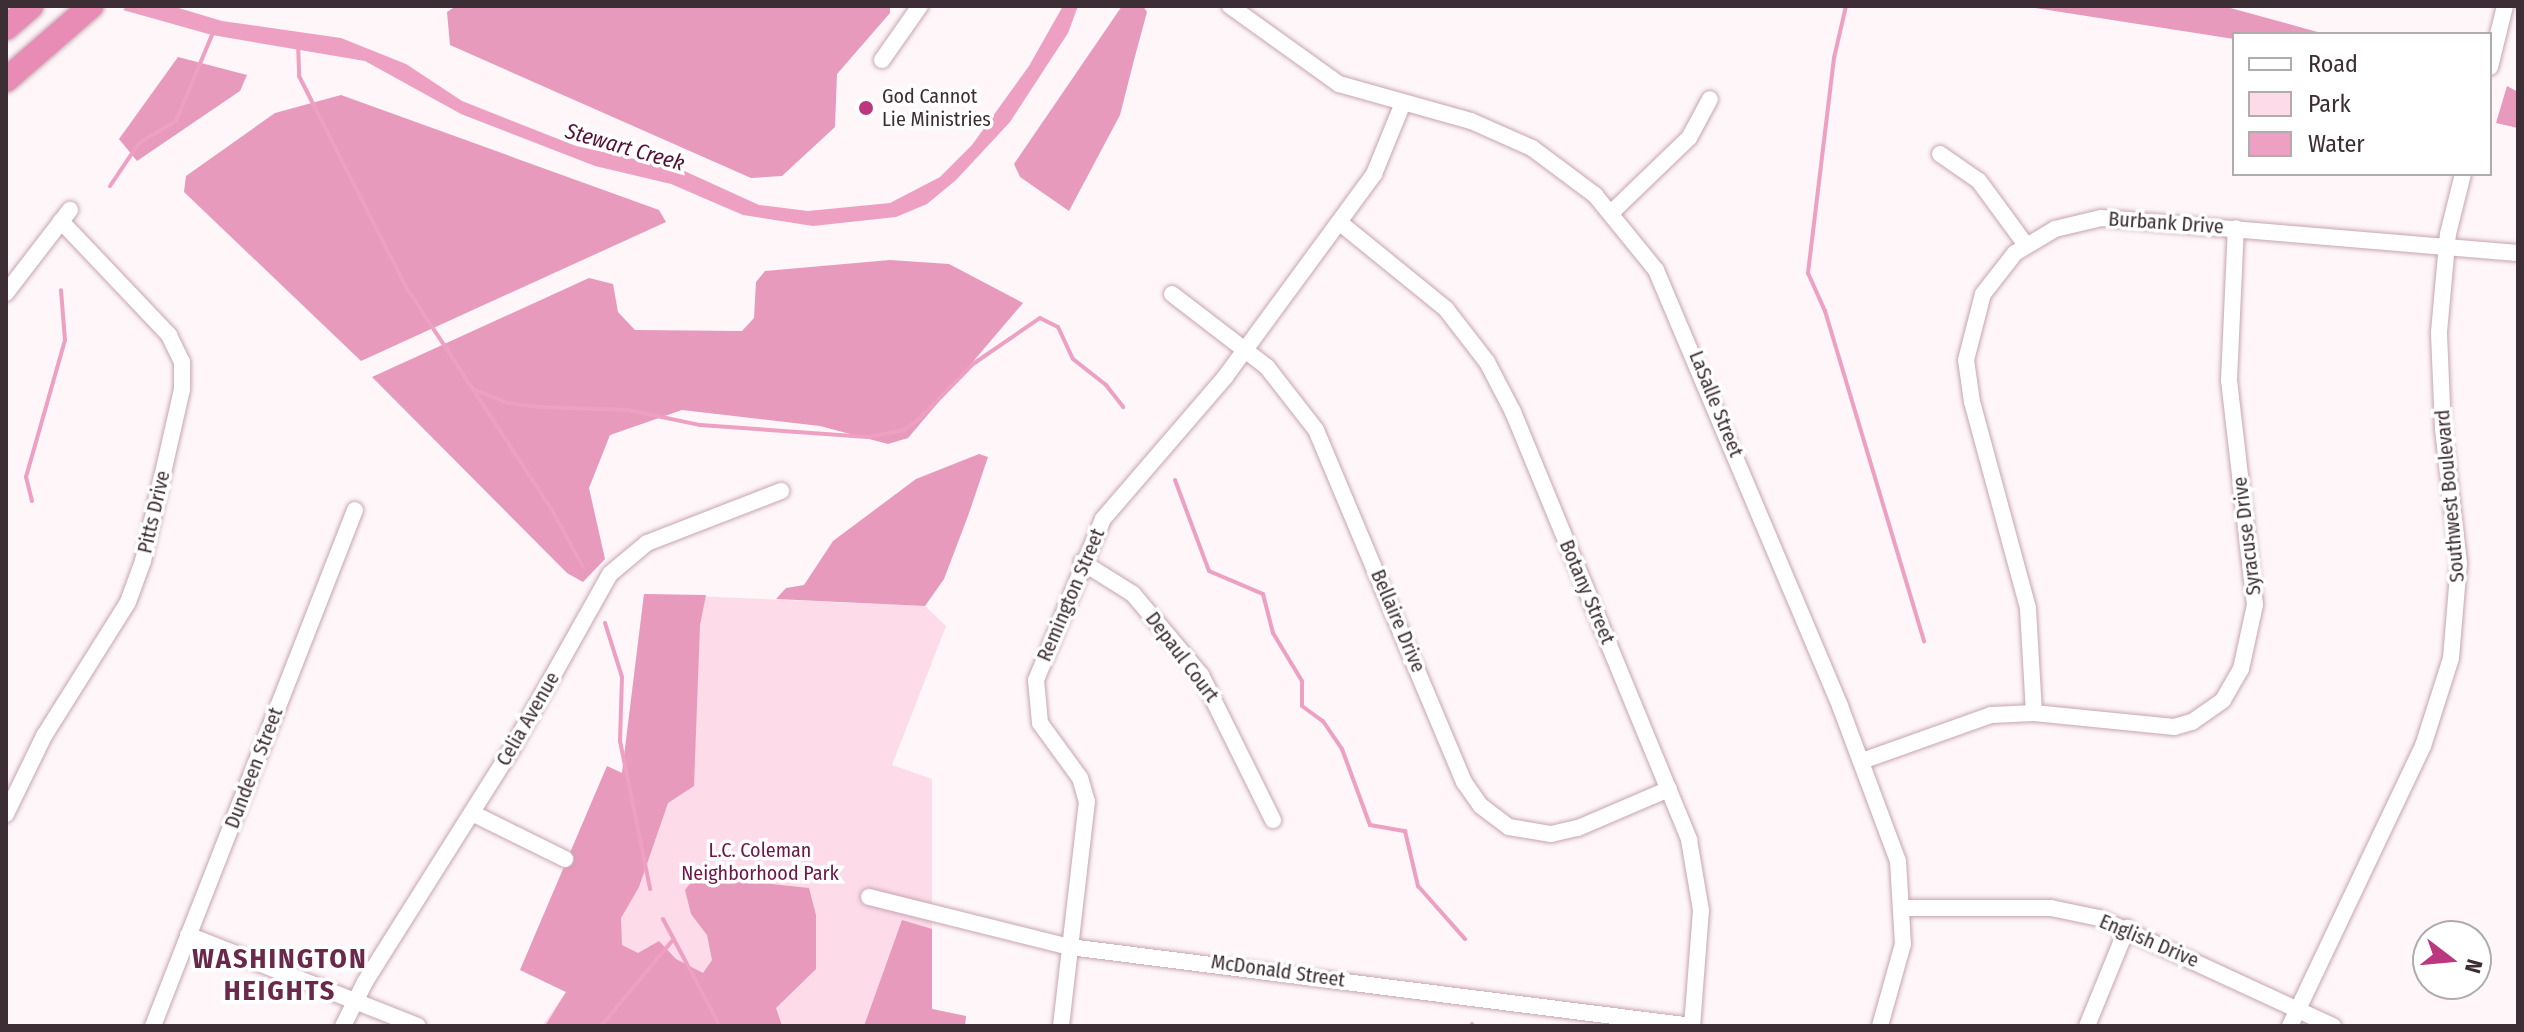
<!DOCTYPE html>
<style>
body{margin:0}
#map{position:relative;width:2524px;height:1032px;overflow:hidden;background:#fef6f9;font-family:"Fira Sans Condensed",sans-serif}
div>[style]{position:absolute}
.green>*{inset:0;background:#fddbe9}
.forest>*{inset:0;background:#e79abc}
.water>*{inset:0;background:#eea0c2}
.stream>*{height:4px;margin:-2px;padding:0 2px;transform-origin:2px;border-radius:2px;background:#eea0c2}
.roads{filter:drop-shadow(0 0 2px #c7a4b2) drop-shadow(0 0 2px #c7a4b2)}
.minor>*{height:16px;margin:-8px;padding:0 8px;transform-origin:8px;border-radius:8px;background:#fff}
.highway>*{height:24px;margin:-12px;padding:0 12px;transform-origin:12px;border-radius:12px;background:#e88bb5}
.dots>*{width:22px;height:22px;translate:-50% -50%;box-sizing:border-box;border:4px solid #fff;border-radius:50%}
span{translate:-50% -50%;white-space:nowrap;text-align:center;line-height:1.15;-webkit-text-stroke:7px #fff;paint-order:stroke}
.poi-label{font-size:20px;color:#3c2e34}
.left{translate:0 -50%;text-align:left}
.street-label{font-size:20px;color:#3c2e34}
.park-label{font-size:20px;color:#6f1547}
.water-label{font-size:22px;color:#541136;font-style:italic}
.district-label{font-size:28px;color:#6a294a;font-weight:700;letter-spacing:2px}
.frame{position:absolute;inset:0;border:8px solid #3c2e34;pointer-events:none}
.legend{position:absolute;left:2232px;top:32px;width:260px;height:144px;box-sizing:border-box;background:#fff;border:2px solid #b1abae;margin:0;padding:10px 14px;list-style:none;font-size:24px;color:#3c2e34}
.legend li{display:flex;align-items:center;gap:16px;height:40px}
.legend b{width:40px;border:2px solid #b1abae}
.north{position:absolute;left:2412px;top:920px;width:80px;height:80px;box-sizing:border-box;background:#fff;border:2px solid #b1abae;border-radius:50%;rotate:106deg;font-size:22px;font-weight:700;line-height:32px;text-align:center;color:#3c2e34}
.north::after{content:'';display:block;margin:auto;width:28px;height:36px;background:#bb387e;clip-path:polygon(50% 0,100% 100%,50% 72%,0 100%)}
</style>
<div id="map">
<div class="green">
<div style="clip-path:polygon(644px 594px,925px 606px,946px 626px,892px 765px,932px 779px,932px 1009px,966px 1016px,965px 1026px,542px 1026px,566px 992px,520px 970px,607px 766px,622px 773px)"></div>
</div>
<div class="forest">
<div style="clip-path:polygon(456px 6px,890px 6px,890px 13px,837px 74px,835px 127px,782px 176px,751px 178px,450px 45px,447px 12px)"></div>
<div style="clip-path:polygon(1122px 6px,1143px 6px,1147px 12px,1134px 60px,1120px 115px,1069px 211px,1020px 177px,1014px 164px)"></div>
<div style="clip-path:polygon(2023px 6px,2223px 6px,2325px 34px,2234px 34px,2234px 39px)"></div>
<div style="clip-path:polygon(178px 57px,247px 75px,240px 91px,137px 161px,119px 139px)"></div>
<div style="clip-path:polygon(2507px 86px,2518px 92px,2518px 128px,2496px 123px)"></div>
<div style="clip-path:polygon(341px 95px,659px 210px,666px 222px,361px 361px,184px 192px,186px 176px,275px 113px)"></div>
<div style="clip-path:polygon(890px 260px,949px 264px,1023px 303px,908px 438px,888px 444px,820px 426px,682px 410px,610px 435px,589px 488px,605px 559px,583px 582px,567px 573px,372px 377px,589px 278px,613px 284px,618px 312px,635px 330px,742px 331px,754px 318px,756px 282px,765px 271px)"></div>
<div style="clip-path:polygon(979px 454px,988px 457px,968px 516px,944px 579px,925px 606px,776px 599px,786px 588px,804px 585px,833px 541px,916px 479px)"></div>
<div style="clip-path:polygon(644px 594px,706px 595px,700px 625px,694px 786px,668px 803px,639px 887px,621px 918px,622px 945px,638px 953px,659px 941px,676px 959px,703px 973px,712px 960px,707px 935px,691px 914px,685px 890px,696px 876px,809px 888px,816px 915px,816px 969px,776px 1008px,782px 1026px,545px 1026px,566px 992px,520px 970px,607px 766px,622px 773px)"></div>
<div style="clip-path:polygon(902px 920px,932px 929px,932px 1009px,966px 1016px,965px 1026px,864px 1026px)"></div>
</div>
<div class="water">
<div style="clip-path:polygon(127px 6px,172px 6px,222px 21px,341px 38px,406px 64px,462px 101px,576px 146px,680px 169px,759px 205px,808px 211px,890px 203px,940px 177px,972px 145px,1029px 66px,1063px 6px,1078px 6px,1068px 33px,1010px 122px,956px 180px,927px 204px,896px 217px,813px 226px,743px 215px,671px 184px,595px 166px,461px 114px,365px 61px,212px 35px,123px 10px)"></div>
</div>
<div class="stream">
<div style="left:1846px;top:6px;width:53px;rotate:103deg"></div>
<div style="left:1834px;top:58px;width:217px;rotate:96.9deg"></div>
<div style="left:1808px;top:273px;width:42px;rotate:65.9deg"></div>
<div style="left:1825px;top:311px;width:345px;rotate:73.3deg"></div>
<div style="left:298px;top:42px;width:34px;rotate:88deg"></div>
<div style="left:299px;top:76px;width:237px;rotate:63.1deg"></div>
<div style="left:406px;top:287px;width:267px;rotate:56.8deg"></div>
<div style="left:552px;top:510px;width:65px;rotate:61.5deg"></div>
<div style="left:110px;top:186px;width:52px;rotate:-56deg"></div>
<div style="left:139px;top:143px;width:43px;rotate:-30.7deg"></div>
<div style="left:176px;top:121px;width:99px;rotate:-67.3deg"></div>
<div style="left:473px;top:389px;width:38px;rotate:22deg"></div>
<div style="left:508px;top:403px;width:32px;rotate:7deg"></div>
<div style="left:540px;top:407px;width:88px;rotate:2deg"></div>
<div style="left:628px;top:410px;width:74px;rotate:11.8deg"></div>
<div style="left:700px;top:425px;width:168px;rotate:4.1deg"></div>
<div style="left:868px;top:437px;width:37px;rotate:-11deg"></div>
<div style="left:904px;top:430px;width:19px;rotate:-36deg"></div>
<div style="left:919px;top:419px;width:77px;rotate:-45.5deg"></div>
<div style="left:973px;top:364px;width:81px;rotate:-34.5deg"></div>
<div style="left:1040px;top:318px;width:20px;rotate:27deg"></div>
<div style="left:1058px;top:327px;width:35px;rotate:65deg"></div>
<div style="left:1073px;top:359px;width:42px;rotate:38.2deg"></div>
<div style="left:1106px;top:385px;width:28px;rotate:52deg"></div>
<div style="left:1175px;top:480px;width:97px;rotate:69.5deg"></div>
<div style="left:1209px;top:571px;width:59px;rotate:23.1deg"></div>
<div style="left:1263px;top:594px;width:40px;rotate:75.6deg"></div>
<div style="left:1273px;top:633px;width:56px;rotate:58.9deg"></div>
<div style="left:1302px;top:681px;width:25px;rotate:90deg"></div>
<div style="left:1302px;top:706px;width:26px;rotate:36deg"></div>
<div style="left:1323px;top:721px;width:34px;rotate:56deg"></div>
<div style="left:1342px;top:749px;width:81px;rotate:69.8deg"></div>
<div style="left:1370px;top:825px;width:36px;rotate:10deg"></div>
<div style="left:1405px;top:831px;width:57px;rotate:76.7deg"></div>
<div style="left:1418px;top:886px;width:71px;rotate:48.4deg"></div>
<div style="left:32px;top:501px;width:25px;rotate:-104deg"></div>
<div style="left:26px;top:477px;width:142px;rotate:-74.1deg"></div>
<div style="left:65px;top:340px;width:50px;rotate:-94.6deg"></div>
<div style="left:605px;top:623px;width:57px;rotate:72.5deg"></div>
<div style="left:622px;top:677px;width:64px;rotate:91.8deg"></div>
<div style="left:620px;top:741px;width:151px;rotate:78.5deg"></div>
<div style="left:663px;top:919px;width:121px;rotate:62deg"></div>
<div style="left:1472px;top:1024px;width:2px;rotate:90deg"></div>
<div style="left:601px;top:1026px;width:112px;rotate:-50.1deg"></div>
</div>
<div class="roads">
<div class="minor">
<div style="left:1230px;top:6px;width:134px;rotate:35.6deg"></div>
<div style="left:1339px;top:84px;width:137px;rotate:15.7deg"></div>
<div style="left:1471px;top:121px;width:67px;rotate:23.9deg"></div>
<div style="left:1532px;top:148px;width:79px;rotate:36.7deg"></div>
<div style="left:1595px;top:195px;width:97px;rotate:50.9deg"></div>
<div style="left:1656px;top:270px;width:473px;rotate:67.1deg"></div>
<div style="left:1840px;top:706px;width:165px;rotate:69.5deg"></div>
<div style="left:1898px;top:861px;width:83px;rotate:86.6deg"></div>
<div style="left:1903px;top:944px;width:85px;rotate:105.7deg"></div>
<div style="left:882px;top:60px;width:66px;rotate:-54.9deg"></div>
<div style="left:2490px;top:67px;width:63px;rotate:-76.2deg"></div>
<div style="left:1940px;top:154px;width:47px;rotate:34.7deg"></div>
<div style="left:1979px;top:181px;width:79px;rotate:53.7deg"></div>
<div style="left:1612px;top:212px;width:107px;rotate:-43.9deg"></div>
<div style="left:1689px;top:138px;width:44px;rotate:-61.7deg"></div>
<div style="left:1339px;top:222px;width:138px;rotate:39.1deg"></div>
<div style="left:1446px;top:309px;width:67px;rotate:52.3deg"></div>
<div style="left:1487px;top:362px;width:56px;rotate:62.5deg"></div>
<div style="left:1513px;top:412px;width:463px;rotate:67.6deg"></div>
<div style="left:1689px;top:840px;width:71px;rotate:80.3deg"></div>
<div style="left:1701px;top:910px;width:116px;rotate:94.4deg"></div>
<div style="left:6px;top:293px;width:105px;rotate:-52.4deg"></div>
<div style="left:1172px;top:294px;width:120px;rotate:37.5deg"></div>
<div style="left:1267px;top:367px;width:80px;rotate:52.1deg"></div>
<div style="left:1316px;top:430px;width:382px;rotate:67.2deg"></div>
<div style="left:1464px;top:782px;width:29px;rotate:55deg"></div>
<div style="left:1481px;top:806px;width:35px;rotate:37deg"></div>
<div style="left:1509px;top:827px;width:43px;rotate:9.5deg"></div>
<div style="left:1551px;top:834px;width:28px;rotate:-13deg"></div>
<div style="left:1578px;top:828px;width:99px;rotate:-23.2deg"></div>
<div style="left:1082px;top:562px;width:60px;rotate:32.1deg"></div>
<div style="left:1133px;top:594px;width:106px;rotate:50deg"></div>
<div style="left:1201px;top:675px;width:162px;rotate:63.6deg"></div>
<div style="left:2034px;top:713px;width:105px;rotate:-93.3deg"></div>
<div style="left:2028px;top:608px;width:213px;rotate:-105.2deg"></div>
<div style="left:1972px;top:402px;width:42px;rotate:-98.1deg"></div>
<div style="left:1966px;top:360px;width:68px;rotate:-75.6deg"></div>
<div style="left:1983px;top:294px;width:52px;rotate:-52deg"></div>
<div style="left:2015px;top:253px;width:47px;rotate:-31deg"></div>
<div style="left:2055px;top:229px;width:47px;rotate:-13.4deg"></div>
<div style="left:2101px;top:218px;width:418px;rotate:4.8deg"></div>
<div style="left:1862px;top:761px;width:137px;rotate:-19.6deg"></div>
<div style="left:1991px;top:715px;width:43px;rotate:-2.7deg"></div>
<div style="left:2034px;top:713px;width:141px;rotate:5.7deg"></div>
<div style="left:2174px;top:727px;width:19px;rotate:-16deg"></div>
<div style="left:2192px;top:722px;width:38px;rotate:-35deg"></div>
<div style="left:2223px;top:700px;width:36px;rotate:-60deg"></div>
<div style="left:2241px;top:669px;width:66px;rotate:-77.7deg"></div>
<div style="left:2255px;top:605px;width:226px;rotate:-96.6deg"></div>
<div style="left:2229px;top:380px;width:152px;rotate:-87.4deg"></div>
<div style="left:472px;top:813px;width:104px;rotate:26.3deg"></div>
<div style="left:6px;top:814px;width:87px;rotate:-64deg"></div>
<div style="left:44px;top:736px;width:158px;rotate:-57.9deg"></div>
<div style="left:128px;top:602px;width:44px;rotate:-69.9deg"></div>
<div style="left:143px;top:561px;width:176px;rotate:-77.2deg"></div>
<div style="left:182px;top:389px;width:27px;rotate:-90deg"></div>
<div style="left:182px;top:362px;width:30px;rotate:-116deg"></div>
<div style="left:169px;top:335px;width:157px;rotate:-133.5deg"></div>
<div style="left:869px;top:897px;width:207px;rotate:14deg"></div>
<div style="left:1070px;top:947px;width:627px;rotate:7.24deg"></div>
<div style="left:1905px;top:908px;width:146px"></div>
<div style="left:2051px;top:908px;width:49px;rotate:11.8deg"></div>
<div style="left:2099px;top:918px;width:258px;rotate:24.8deg"></div>
<div style="left:188px;top:935px;width:247px;rotate:21.6deg"></div>
<div style="left:153px;top:1026px;width:554px;rotate:-68.62deg"></div>
<div style="left:343px;top:1026px;width:49px;rotate:-63.4deg"></div>
<div style="left:365px;top:982px;width:280px;rotate:-57.8deg"></div>
<div style="left:514px;top:745px;width:196px;rotate:-60.7deg"></div>
<div style="left:610px;top:574px;width:48px;rotate:-40deg"></div>
<div style="left:647px;top:543px;width:144px;rotate:-21.2deg"></div>
<div style="left:1061px;top:1026px;width:226px;rotate:-83.4deg"></div>
<div style="left:1087px;top:802px;width:25px;rotate:-106deg"></div>
<div style="left:1080px;top:778px;width:68px;rotate:-126deg"></div>
<div style="left:1040px;top:723px;width:43px;rotate:-95.3deg"></div>
<div style="left:1036px;top:680px;width:174px;rotate:-67.4deg"></div>
<div style="left:1103px;top:519px;width:187px;rotate:-49.3deg"></div>
<div style="left:1225px;top:377px;width:252px;rotate:-53.7deg"></div>
<div style="left:1374px;top:174px;width:77px;rotate:-67.8deg"></div>
<div style="left:2087px;top:1026px;width:106px;rotate:-67.8deg"></div>
<div style="left:2290px;top:1026px;width:310px;rotate:-64.6deg"></div>
<div style="left:2423px;top:746px;width:92px;rotate:-72.3deg"></div>
<div style="left:2451px;top:658px;width:95px;rotate:-85.2deg"></div>
<div style="left:2459px;top:563px;width:135px;rotate:-96.8deg"></div>
<div style="left:2443px;top:429px;width:97px;rotate:-92.4deg"></div>
<div style="left:2439px;top:332px;width:98px;rotate:-84.8deg"></div>
<div style="left:2448px;top:234px;width:62px;rotate:-76deg"></div>
</div>
<div class="highway">
<div style="left:6px;top:28px;width:33px;rotate:-41deg"></div>
<div style="left:6px;top:80px;width:113px;rotate:-41deg"></div>
</div>
</div>
<div class="dots">
<div style="left:866px;top:108px;background:#bb387e"></div>
</div>
<div class="poi-label">
<span class="left" style="left:882px;top:108px">God Cannot<br>Lie Ministries</span>
</div>
<div class="street-label">
<span style="left:2166px;top:223px;rotate:4deg">Burbank Drive</span>
<span style="left:1716px;top:404px;rotate:68deg">LaSalle Street</span>
<span style="left:2450px;top:496px;rotate:-95deg">Southwest Boulevard</span>
<span style="left:154px;top:512px;rotate:-77deg">Pitts Drive</span>
<span style="left:2247px;top:536px;rotate:-97deg">Syracuse Drive</span>
<span style="left:1587px;top:592px;rotate:67deg">Botany Street</span>
<span style="left:1071px;top:595px;rotate:-67deg">Remington Street</span>
<span style="left:1398px;top:621px;rotate:67deg">Bellaire Drive</span>
<span style="left:1182px;top:657px;rotate:53deg">Depaul Court</span>
<span style="left:528px;top:719px;rotate:-60deg">Celia Avenue</span>
<span style="left:254px;top:768px;rotate:-69deg">Dundeen Street</span>
<span style="left:2149px;top:941px;rotate:23deg">English Drive</span>
<span style="left:1278px;top:971px;rotate:8deg">McDonald Street</span>
</div>
<div class="park-label">
<span style="left:760px;top:862px">L.C. Coleman<br>Neighborhood Park</span>
</div>
<div class="water-label">
<span style="left:625px;top:147px;rotate:16deg">Stewart Creek</span>
</div>
<div class="district-label">
<span style="left:280px;top:975px">WASHINGTON<br>HEIGHTS</span>
</div>
<div class="frame"></div>
<ul class="legend">
<li><b style="height:10px;background:#fff"></b>Road</li>
<li><b style="height:22px;background:#fddbe9"></b>Park</li>
<li><b style="height:22px;background:#eea0c2"></b>Water</li>
</ul>
<div class="north">N</div>
</div>
